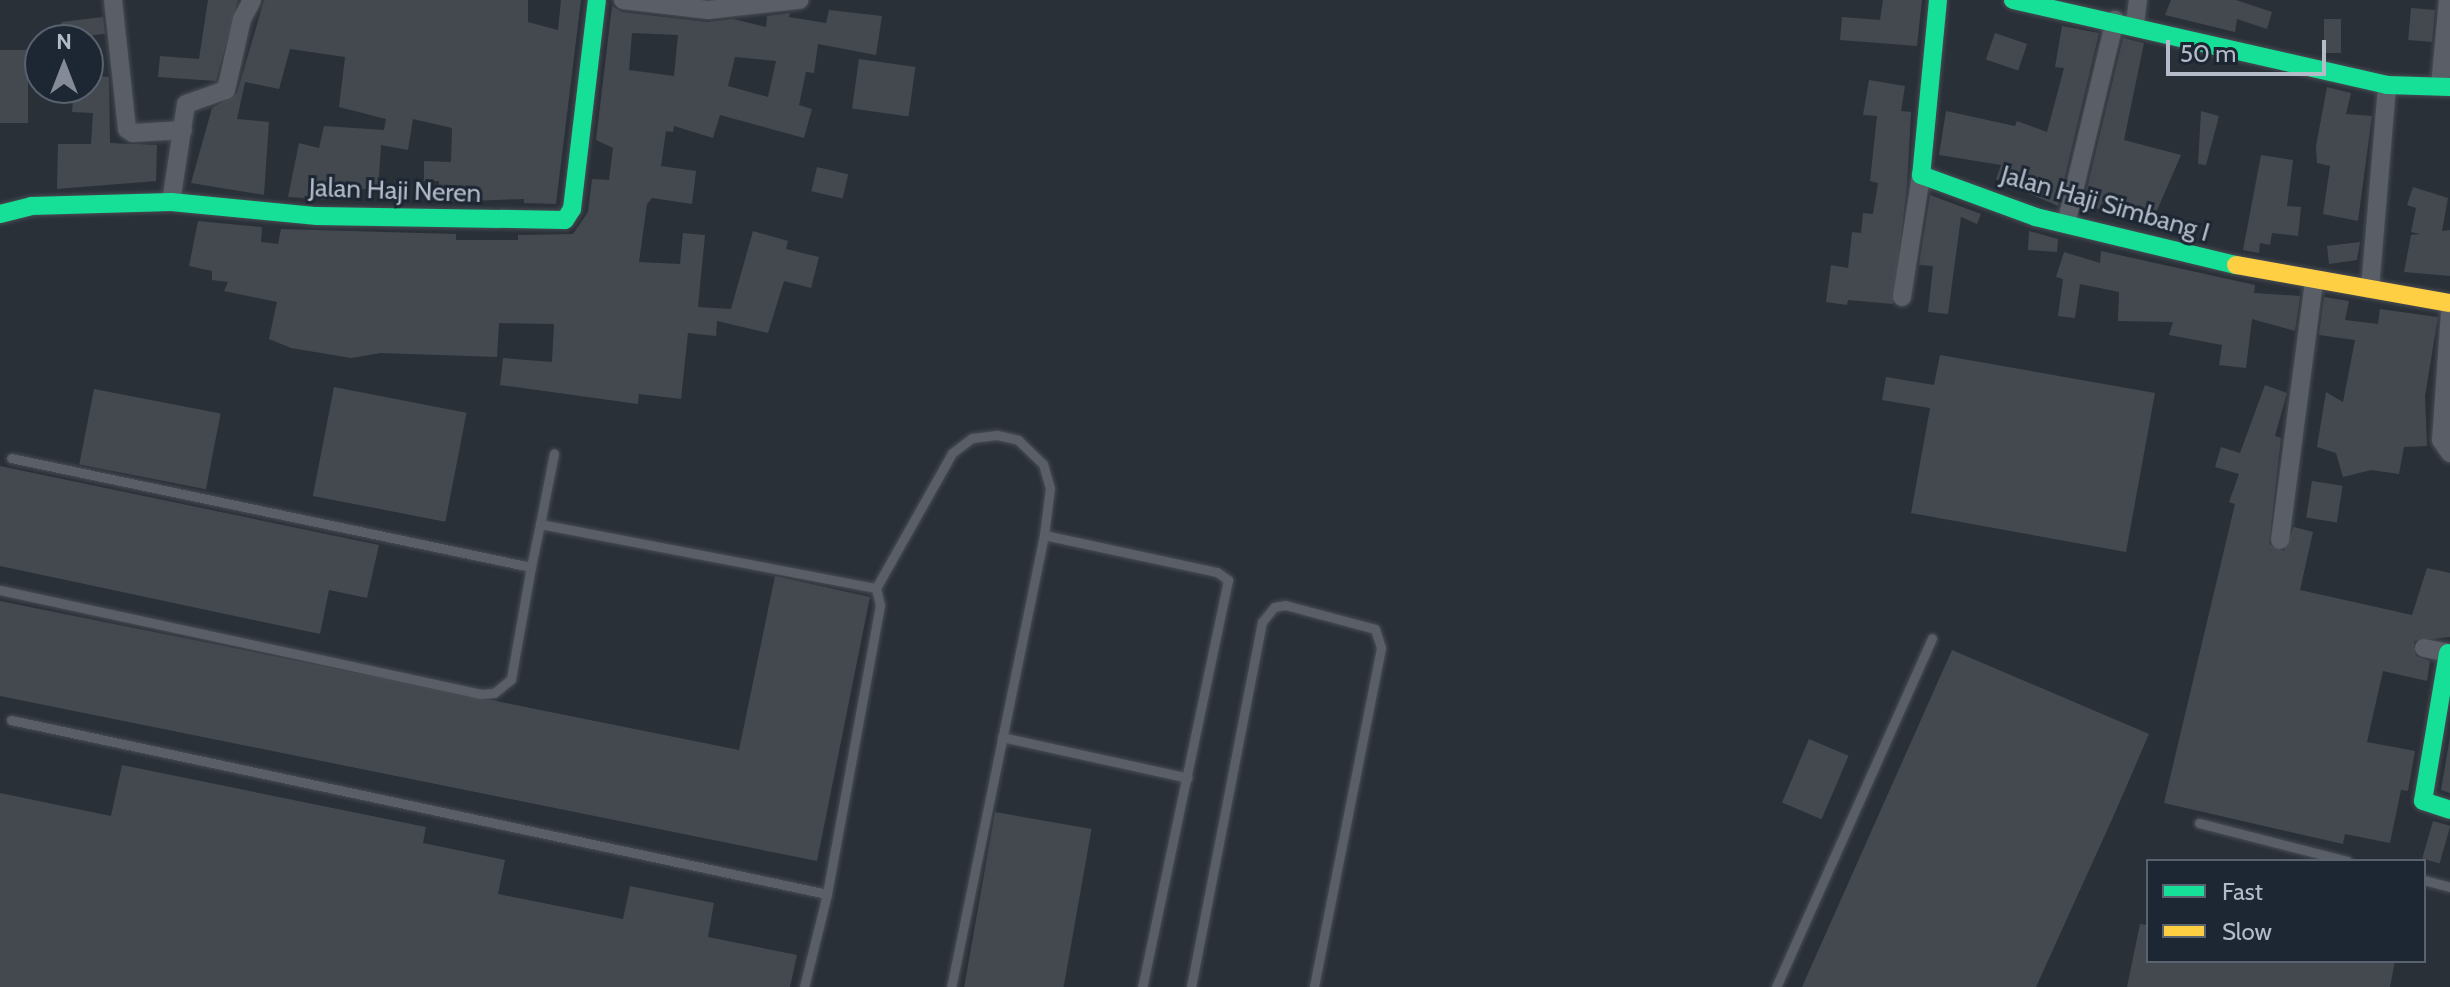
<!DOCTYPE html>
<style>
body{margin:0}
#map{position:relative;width:2450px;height:987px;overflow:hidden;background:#2a3038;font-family:Cabin,sans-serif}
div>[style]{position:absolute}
.building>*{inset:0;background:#444950;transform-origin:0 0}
.roads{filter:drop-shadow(0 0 2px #484c53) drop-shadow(0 0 2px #484c53)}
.lane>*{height:9px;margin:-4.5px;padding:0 4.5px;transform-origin:4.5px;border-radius:4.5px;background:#5a5e66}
.street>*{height:18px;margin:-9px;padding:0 9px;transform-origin:9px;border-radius:9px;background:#5a5e66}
.fast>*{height:18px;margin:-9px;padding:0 9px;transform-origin:9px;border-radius:9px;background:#16e098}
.slow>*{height:18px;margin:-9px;padding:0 9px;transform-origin:9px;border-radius:9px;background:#ffcf43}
span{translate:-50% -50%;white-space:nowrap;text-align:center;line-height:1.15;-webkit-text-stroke:6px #1d2633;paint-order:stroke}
.street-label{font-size:26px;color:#b4bcc9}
.legend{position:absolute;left:2146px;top:859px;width:280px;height:104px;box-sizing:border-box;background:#1d2633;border:2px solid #59626f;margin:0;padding:10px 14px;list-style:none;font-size:24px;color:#b4bcc9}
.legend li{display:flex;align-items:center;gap:16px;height:40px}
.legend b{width:40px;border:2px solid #59626f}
.north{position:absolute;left:24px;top:24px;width:80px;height:80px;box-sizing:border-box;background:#1d2633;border:2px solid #59626f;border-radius:50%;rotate:0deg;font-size:22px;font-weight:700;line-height:32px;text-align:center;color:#b4bcc9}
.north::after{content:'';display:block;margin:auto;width:28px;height:36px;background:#848b96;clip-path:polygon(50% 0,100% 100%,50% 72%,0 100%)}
.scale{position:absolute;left:2166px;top:40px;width:160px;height:36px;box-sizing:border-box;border:4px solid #b4bcc9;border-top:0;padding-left:10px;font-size:24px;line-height:28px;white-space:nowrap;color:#b4bcc9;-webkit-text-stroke:6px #1d2633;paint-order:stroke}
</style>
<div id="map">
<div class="building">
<div style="clip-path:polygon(208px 0,238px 0,216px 81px,158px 77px,160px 56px,199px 59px)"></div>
<div style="clip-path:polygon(264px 0,528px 0,528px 22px,558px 30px,561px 0,581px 0,556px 204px,524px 203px,524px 199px,438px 202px,439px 181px,424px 181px,424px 161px,451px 162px,452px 128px,413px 119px,408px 150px,381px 145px,378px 190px,335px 187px,332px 200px,288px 197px,299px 143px,319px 148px,324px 126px,384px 130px,386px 119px,339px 107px,345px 57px,290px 49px,279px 89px,245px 82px,237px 119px,269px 122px,264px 195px,191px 183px,212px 108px,237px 93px)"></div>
<div style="clip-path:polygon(1883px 0,1922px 0,1917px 46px,1840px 40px,1842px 17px,1880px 20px)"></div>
<div style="clip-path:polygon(2171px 0,2236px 0,2272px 12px,2267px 29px,2237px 19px,2235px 32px,2165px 15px)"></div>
<div style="clip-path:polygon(evenodd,612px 6px,622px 12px,707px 22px,733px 19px,766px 27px,767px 16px,790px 13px,789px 17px,826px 23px,829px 10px,882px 16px,876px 55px,818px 44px,814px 73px,806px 72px,799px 105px,812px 109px,804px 138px,720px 115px,713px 138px,674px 126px,673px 132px,666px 131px,661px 166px,696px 171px,692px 204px,652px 198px,647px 204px,639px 262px,680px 264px,683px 233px,705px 235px,698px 307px,731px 309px,753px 231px,788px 241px,786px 249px,819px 257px,811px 288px,784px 281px,768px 333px,717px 321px,716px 336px,688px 333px,681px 399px,639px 394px,638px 404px,500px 385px,503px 358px,552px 362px,554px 324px,499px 323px,497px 357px,381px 353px,351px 358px,291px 348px,269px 339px,277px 302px,224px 291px,228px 282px,212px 280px,212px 271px,189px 266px,198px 221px,262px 227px,261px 242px,278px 244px,281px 229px,456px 234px,456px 240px,518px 240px,518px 235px,573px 234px,588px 212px,592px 179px,609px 180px,613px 148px,596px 140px,612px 6px,632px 33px,678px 35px,674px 76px,629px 70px,632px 33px,612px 6px,735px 57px,776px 61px,768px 97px,728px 86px,735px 57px)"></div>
<div style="left:2411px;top:8px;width:24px;height:32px;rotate:5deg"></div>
<div style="left:103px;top:17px;width:17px;height:42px;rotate:83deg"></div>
<div style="left:2324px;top:19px;width:17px;height:34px"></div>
<div style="clip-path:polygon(2062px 26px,2099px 33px,2058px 206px,1996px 179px,2001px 165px,1939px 155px,1946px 111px,2015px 126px,2017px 121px,2047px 132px,2064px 68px,2055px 67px)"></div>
<div style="left:1995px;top:33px;width:34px;height:28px;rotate:19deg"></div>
<div style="clip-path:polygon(2123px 38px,2144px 43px,2124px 140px,2181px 155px,2152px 222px,2083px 205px)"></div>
<div style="left:0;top:50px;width:28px;height:73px"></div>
<div style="left:859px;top:59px;width:57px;height:50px;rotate:8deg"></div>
<div style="clip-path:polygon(88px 75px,109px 77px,110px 143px,157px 145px,156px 181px,57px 189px,58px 144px,91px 144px,93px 113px,72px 112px,74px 88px,88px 88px)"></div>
<div style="clip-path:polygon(1869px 80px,1905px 86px,1901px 111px,1911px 112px,1907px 186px,1893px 304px,1848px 300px,1847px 305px,1826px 302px,1831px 265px,1848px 268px,1852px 232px,1861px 233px,1863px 213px,1873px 214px,1878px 183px,1870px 181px,1877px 116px,1863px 115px)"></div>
<div style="clip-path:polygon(2327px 87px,2351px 93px,2346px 114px,2372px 116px,2358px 221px,2323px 214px,2330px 166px,2317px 163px,2316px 146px)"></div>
<div style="clip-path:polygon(2201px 111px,2219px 116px,2206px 165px,2198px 164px)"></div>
<div style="clip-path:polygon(2261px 155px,2293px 160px,2287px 206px,2301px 207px,2298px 236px,2272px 233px,2270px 245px,2260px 243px,2259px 253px,2243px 250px)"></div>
<div style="left:817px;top:167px;width:32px;height:25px;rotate:13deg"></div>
<div style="clip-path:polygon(2413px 187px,2448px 198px,2442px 231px,2450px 230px,2450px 276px,2404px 272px,2411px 235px,2420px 234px,2411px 232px,2416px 208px,2407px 205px)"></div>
<div style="clip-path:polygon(1930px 195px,1981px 214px,1977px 224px,1961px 217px,1948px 314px,1928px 312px,1933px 266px,1919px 265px)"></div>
<div style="clip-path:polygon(2029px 231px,2058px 239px,2057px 252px,2028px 250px)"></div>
<div style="clip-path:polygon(2360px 242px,2357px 260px,2329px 264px,2327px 246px)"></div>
<div style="clip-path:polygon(2101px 251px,2255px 285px,2254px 293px,2300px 296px,2295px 331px,2252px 319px,2246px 368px,2219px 365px,2222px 345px,2169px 335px,2173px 322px,2118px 321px,2119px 292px,2080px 284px,2075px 318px,2058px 316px,2063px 279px,2056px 277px,2064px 252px,2100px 263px)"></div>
<div style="clip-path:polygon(2324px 297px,2349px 301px,2345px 320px,2378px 324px,2380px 309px,2438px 317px,2425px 396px,2427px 446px,2404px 447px,2399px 474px,2371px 470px,2343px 477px,2336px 453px,2317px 447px,2326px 392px,2343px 402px,2355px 340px,2319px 335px)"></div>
<div style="clip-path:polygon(1940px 355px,2155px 393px,2126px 552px,1911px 513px,1930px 408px,1882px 400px,1886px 377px,1934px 385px)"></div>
<div style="clip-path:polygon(2265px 385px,2287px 393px,2275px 436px,2281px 438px,2269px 544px,2284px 551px,2294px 527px,2313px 532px,2300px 590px,2412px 615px,2427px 568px,2450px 573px,2450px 637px,2414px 641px,2416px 656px,2430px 661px,2427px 681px,2383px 671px,2367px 742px,2415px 751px,2408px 791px,2401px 790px,2390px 843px,2345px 834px,2343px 844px,2164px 803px,2235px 504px,2229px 502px,2239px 474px,2215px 467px,2221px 447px,2240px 453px)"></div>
<div style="left:334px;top:387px;width:135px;height:111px;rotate:11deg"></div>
<div style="left:94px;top:389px;width:129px;height:77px;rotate:11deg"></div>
<div style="clip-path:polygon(0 466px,379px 545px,367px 598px,329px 590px,320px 634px,0 566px)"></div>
<div style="left:2312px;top:481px;width:31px;height:37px;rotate:9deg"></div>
<div style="clip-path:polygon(775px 576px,870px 597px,817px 861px,0 696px,0 601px,739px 750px)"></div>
<div style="clip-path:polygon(1952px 650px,2149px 734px,2114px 815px,2036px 987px,1802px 987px)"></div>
<div style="clip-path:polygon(2450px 737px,2450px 793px,2441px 790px)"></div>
<div style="left:1809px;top:739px;width:43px;height:69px;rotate:23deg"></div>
<div style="clip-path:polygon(122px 765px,426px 827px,423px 843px,505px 860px,498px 894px,623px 919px,630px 886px,714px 903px,708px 937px,797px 955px,790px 987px,0 987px,0 793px,111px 816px)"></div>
<div style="left:995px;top:812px;width:98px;height:178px;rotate:10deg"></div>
<div style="left:2433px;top:821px;width:18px;height:39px;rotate:16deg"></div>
<div style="clip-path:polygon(2140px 924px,2148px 925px,2148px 961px,2395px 961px,2390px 987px,2127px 987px)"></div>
</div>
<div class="roads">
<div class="lane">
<div style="left:540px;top:524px;width:72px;rotate:-78.8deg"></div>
<div style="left:1044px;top:535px;width:177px;rotate:12.1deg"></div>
<div style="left:1217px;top:572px;width:14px;rotate:36deg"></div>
<div style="left:1228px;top:580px;width:416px;rotate:101.9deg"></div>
<div style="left:531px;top:567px;width:44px;rotate:-78.2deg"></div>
<div style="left:540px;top:524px;width:342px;rotate:10.8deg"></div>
<div style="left:876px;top:588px;width:17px;rotate:77deg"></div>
<div style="left:880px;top:605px;width:294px;rotate:100.4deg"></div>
<div style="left:827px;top:894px;width:96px;rotate:103.9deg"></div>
<div style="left:876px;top:588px;width:155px;rotate:-60.6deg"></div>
<div style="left:952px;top:453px;width:25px;rotate:-37deg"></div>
<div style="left:972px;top:438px;width:25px;rotate:-7deg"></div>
<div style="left:997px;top:435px;width:22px;rotate:13deg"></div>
<div style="left:1018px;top:440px;width:35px;rotate:44deg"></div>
<div style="left:1043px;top:464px;width:25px;rotate:74deg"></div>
<div style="left:1050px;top:488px;width:47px;rotate:97.3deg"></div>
<div style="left:1044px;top:535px;width:461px;rotate:101.6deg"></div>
<div style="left:0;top:590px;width:491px;rotate:12.2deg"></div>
<div style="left:480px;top:694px;width:14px;rotate:-4deg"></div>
<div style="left:494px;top:693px;width:22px;rotate:-39deg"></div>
<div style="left:511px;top:679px;width:114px;rotate:-79.9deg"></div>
<div style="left:531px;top:567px;width:531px;rotate:-168.16deg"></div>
<div style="left:11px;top:720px;width:834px;rotate:12.04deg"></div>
<div style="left:1002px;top:737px;width:190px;rotate:12.4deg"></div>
<div style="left:2199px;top:823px;width:153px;rotate:14.4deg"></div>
<div style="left:2424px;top:880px;width:27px;rotate:15deg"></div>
<div style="left:1191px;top:987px;width:372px;rotate:-79deg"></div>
<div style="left:1262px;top:622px;width:19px;rotate:-51deg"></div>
<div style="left:1274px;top:607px;width:11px;rotate:-10deg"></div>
<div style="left:1285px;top:605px;width:93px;rotate:14.9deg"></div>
<div style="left:1375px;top:629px;width:20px;rotate:72deg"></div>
<div style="left:1381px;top:648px;width:346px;rotate:101.2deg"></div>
<div style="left:1776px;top:987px;width:382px;rotate:-65.9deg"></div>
</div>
<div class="street">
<div style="left:113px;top:0;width:130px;rotate:83.8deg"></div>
<div style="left:127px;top:129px;width:7px;rotate:34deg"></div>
<div style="left:133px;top:133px;width:50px;rotate:-3.4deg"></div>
<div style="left:623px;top:0;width:86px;rotate:6.7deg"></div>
<div style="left:708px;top:10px;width:92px;rotate:-6.3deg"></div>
<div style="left:2135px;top:24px;width:24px;rotate:-83deg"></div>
<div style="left:2440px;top:86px;width:86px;rotate:-84.7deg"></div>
<div style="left:171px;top:202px;width:99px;rotate:-81.3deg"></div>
<div style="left:186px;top:104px;width:42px;rotate:-19.3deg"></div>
<div style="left:226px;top:90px;width:73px;rotate:-77.3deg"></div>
<div style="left:242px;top:19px;width:21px;rotate:-62deg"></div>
<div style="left:2066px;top:224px;width:210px;rotate:-76.5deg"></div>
<div style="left:2370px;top:289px;width:205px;rotate:-85.2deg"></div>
<div style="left:1902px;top:297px;width:123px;rotate:-81.1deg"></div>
<div style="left:2450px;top:312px;width:128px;rotate:94deg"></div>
<div style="left:2441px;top:440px;width:16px;rotate:55deg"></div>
<div style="left:2280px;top:540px;width:261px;rotate:-82.5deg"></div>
<div style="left:2424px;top:648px;width:26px;rotate:11deg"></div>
</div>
<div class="fast">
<div style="left:1938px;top:0;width:176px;rotate:95.5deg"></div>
<div style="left:1921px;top:175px;width:122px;rotate:20.1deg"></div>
<div style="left:2036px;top:217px;width:206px;rotate:13.5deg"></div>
<div style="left:2013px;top:0;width:384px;rotate:12.8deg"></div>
<div style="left:2387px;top:85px;width:63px;rotate:1.8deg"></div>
<div style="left:0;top:214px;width:32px;rotate:-14deg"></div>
<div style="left:31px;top:206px;width:140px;rotate:-1.6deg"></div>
<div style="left:171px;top:202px;width:147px;rotate:5.5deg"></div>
<div style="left:317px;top:216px;width:248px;rotate:0.9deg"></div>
<div style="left:565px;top:220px;width:13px;rotate:-58deg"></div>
<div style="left:572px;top:209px;width:210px;rotate:-83.2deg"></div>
<div style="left:2448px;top:653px;width:150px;rotate:99.6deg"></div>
<div style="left:2423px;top:801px;width:28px;rotate:18deg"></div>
</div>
<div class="slow">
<div style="left:2236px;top:265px;width:217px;rotate:10.1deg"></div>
</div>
</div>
<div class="street-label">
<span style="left:395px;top:191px;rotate:2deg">Jalan Haji Neren</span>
<span style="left:2105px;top:204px;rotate:16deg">Jalan Haji Simbang I</span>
</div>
<ul class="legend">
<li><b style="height:10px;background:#16e098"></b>Fast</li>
<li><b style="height:10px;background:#ffcf43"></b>Slow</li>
</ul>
<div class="north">N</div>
<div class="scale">50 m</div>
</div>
